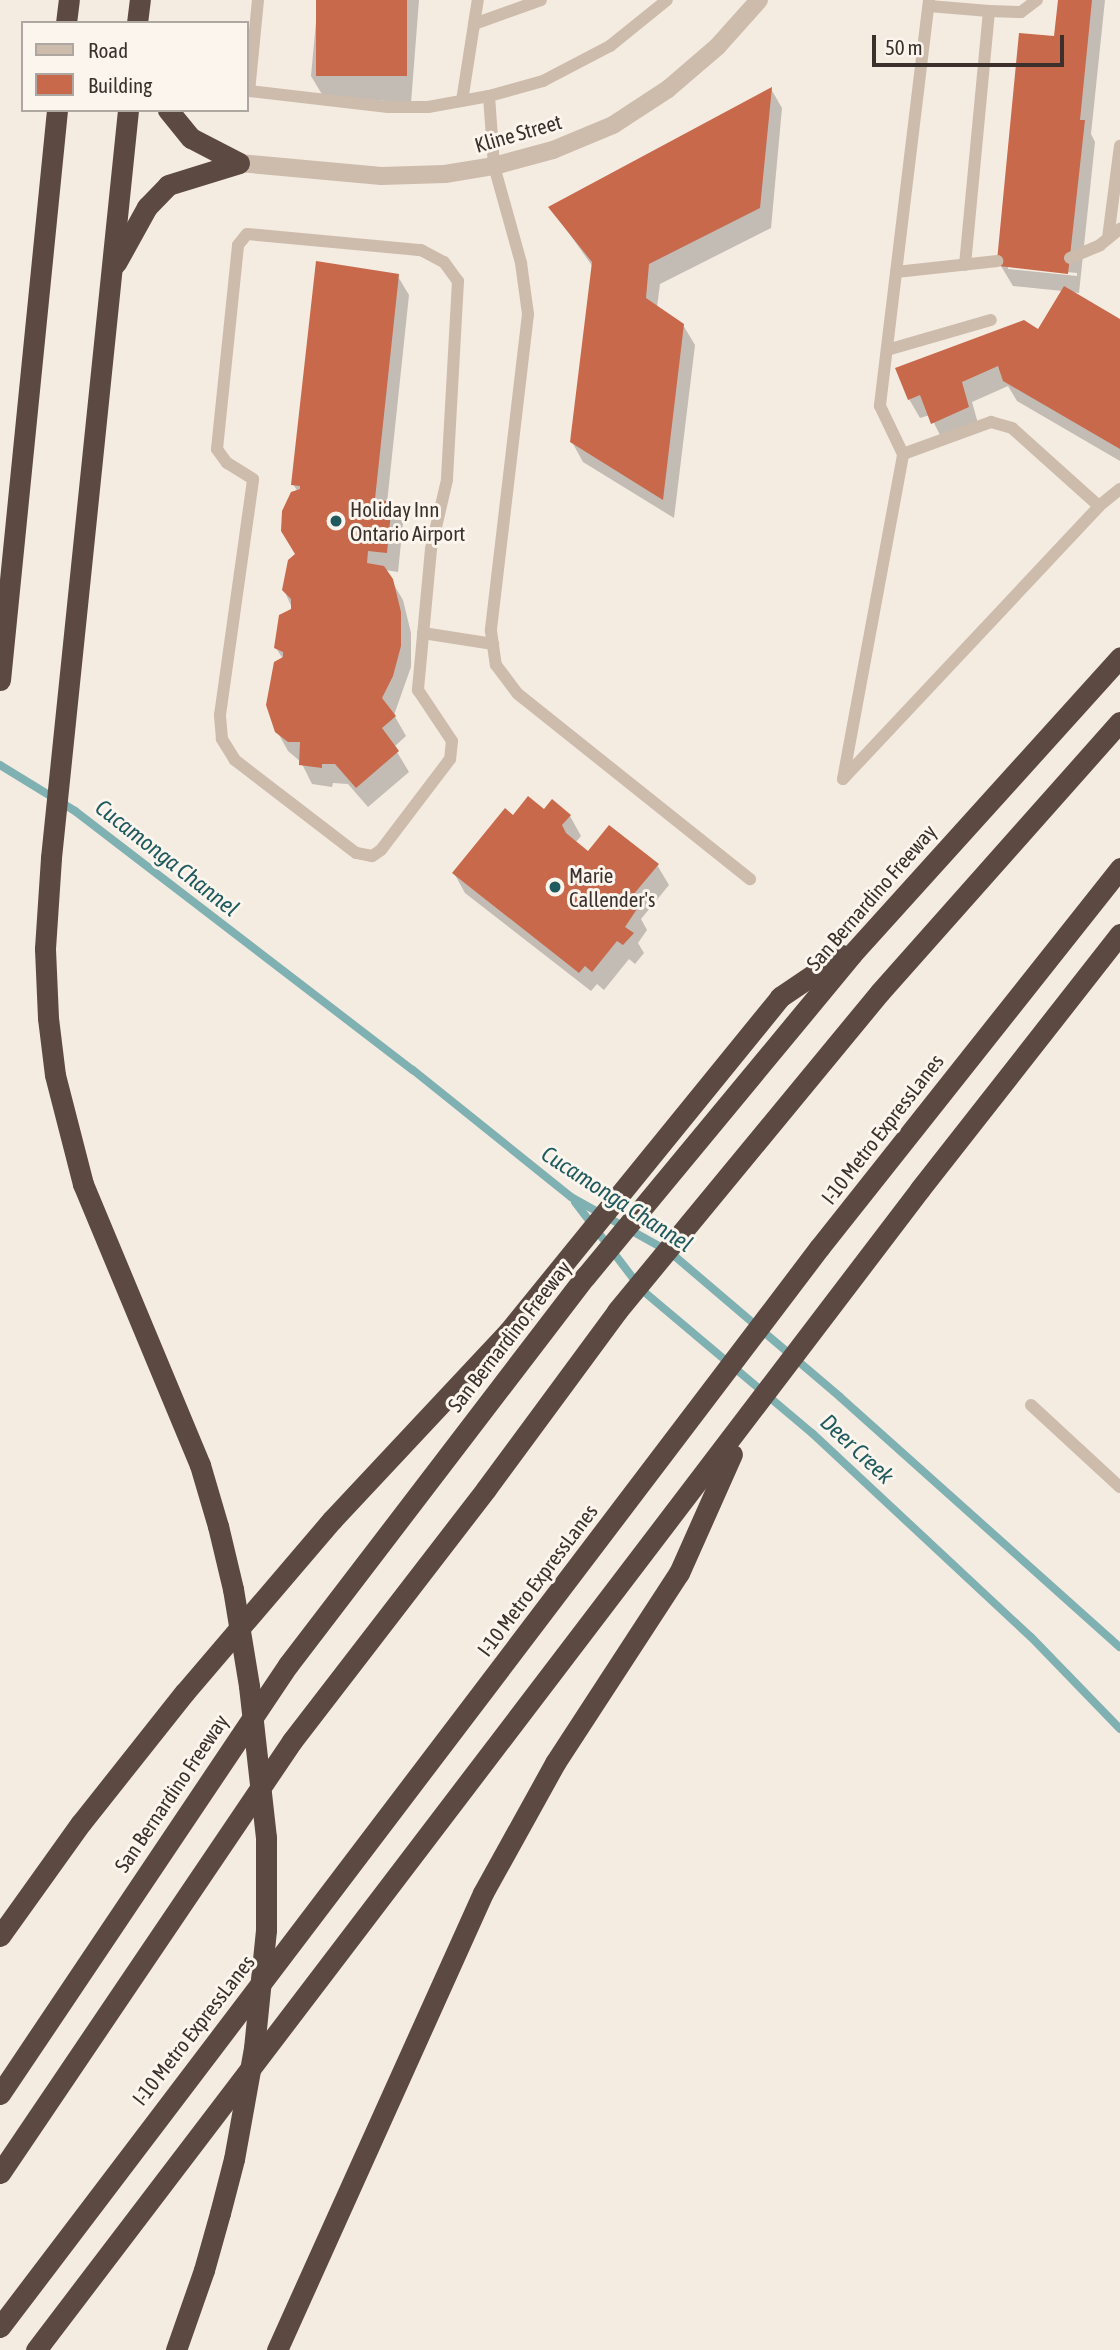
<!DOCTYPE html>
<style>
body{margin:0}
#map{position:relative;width:1120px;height:2350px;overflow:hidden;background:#f4ebe1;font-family:"Asap Condensed",sans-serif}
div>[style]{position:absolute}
.shadow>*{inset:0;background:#0003}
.stream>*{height:8px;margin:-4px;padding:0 4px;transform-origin:4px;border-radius:4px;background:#7fb0b2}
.building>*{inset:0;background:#c8694b;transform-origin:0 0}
.service>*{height:12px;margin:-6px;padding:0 6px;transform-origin:6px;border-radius:6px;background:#cdbbac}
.minor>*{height:18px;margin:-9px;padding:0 9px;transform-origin:9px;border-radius:9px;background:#cdbbac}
.motorway>*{height:21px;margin:-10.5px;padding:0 10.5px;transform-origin:10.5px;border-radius:10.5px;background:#5c4a42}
.dots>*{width:19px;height:19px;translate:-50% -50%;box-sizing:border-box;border:4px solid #fbf5ee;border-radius:50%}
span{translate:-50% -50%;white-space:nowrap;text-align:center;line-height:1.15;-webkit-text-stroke:6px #fbf5ee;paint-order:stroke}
.street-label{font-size:21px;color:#3b302b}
.poi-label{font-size:21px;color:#3b302b}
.left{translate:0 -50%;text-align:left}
.water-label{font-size:23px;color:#1f5a5e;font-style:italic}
.legend{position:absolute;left:21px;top:21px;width:228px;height:91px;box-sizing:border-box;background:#fbf5ee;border:2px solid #aea6a0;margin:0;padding:9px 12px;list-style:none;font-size:21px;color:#3b302b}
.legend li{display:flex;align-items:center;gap:14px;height:35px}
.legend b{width:35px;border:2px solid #aea6a0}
.scale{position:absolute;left:872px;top:35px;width:192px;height:32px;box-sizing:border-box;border:4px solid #3b302b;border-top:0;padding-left:9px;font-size:21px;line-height:24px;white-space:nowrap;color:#3b302b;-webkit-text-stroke:5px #fbf5ee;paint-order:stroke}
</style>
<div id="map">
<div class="shadow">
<div style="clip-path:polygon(318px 0,419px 0,411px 103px,323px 96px,311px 76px)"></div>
<div style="clip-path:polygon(evenodd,1060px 0,1105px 0,1091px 134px,1095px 142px,1079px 293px,1072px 292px,1120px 321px,1120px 461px,1017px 401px,1008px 386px,972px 402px,979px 427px,944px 443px,930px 415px,920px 418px,909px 399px,1039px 331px,1063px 291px,1013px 286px,998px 261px,1055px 37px,1060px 0,1008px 266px,1077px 273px,1077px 276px,1008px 269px,1008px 266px)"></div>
<div style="clip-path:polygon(771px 89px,782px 108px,771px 228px,660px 284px,657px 307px,683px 325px,695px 345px,674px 518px,583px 462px,572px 442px,593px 267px,551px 208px)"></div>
<div style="clip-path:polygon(397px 275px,409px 295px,387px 503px,391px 503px,403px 523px,398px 572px,385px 570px,403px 600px,411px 633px,411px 667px,394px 715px,406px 736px,394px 747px,409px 772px,368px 807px,348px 784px,333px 783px,332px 787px,312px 784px,301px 762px,288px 751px,277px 731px,283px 659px,276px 648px,293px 610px,284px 590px,297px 555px,298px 492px,293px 484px)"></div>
<div style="clip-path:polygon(544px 811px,570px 816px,581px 836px,575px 843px,588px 853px,657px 865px,669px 885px,641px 919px,647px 930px,638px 943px,644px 953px,635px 964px,629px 959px,604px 990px,597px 984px,591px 991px,465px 893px,454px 873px,513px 818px)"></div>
</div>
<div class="stream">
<div style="left:0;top:765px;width:88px;rotate:31.5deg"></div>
<div style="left:75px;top:811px;width:426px;rotate:37.5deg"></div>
<div style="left:413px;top:1070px;width:203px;rotate:38.8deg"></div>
<div style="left:571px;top:1197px;width:115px;rotate:29.2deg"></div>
<div style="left:671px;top:1253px;width:222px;rotate:40.4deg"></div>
<div style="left:840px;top:1397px;width:375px;rotate:41.8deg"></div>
<div style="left:575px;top:1202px;width:111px;rotate:52.7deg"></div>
<div style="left:642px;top:1290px;width:222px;rotate:40.1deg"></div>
<div style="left:812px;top:1433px;width:299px;rotate:43deg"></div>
<div style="left:1031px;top:1637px;width:128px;rotate:45.9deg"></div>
</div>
<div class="building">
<div style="left:316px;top:0;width:91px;height:76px"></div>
<div style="clip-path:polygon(1058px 0,1092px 0,1080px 120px,1085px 120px,1068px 274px,999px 266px,997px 261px,1019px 33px,1054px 36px)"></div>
<div style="clip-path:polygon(772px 87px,760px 208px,649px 264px,646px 298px,684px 324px,663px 500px,570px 442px,592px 262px,548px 207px)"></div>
<div style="clip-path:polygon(316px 261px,399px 274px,375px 499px,392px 502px,387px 553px,368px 551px,367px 563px,384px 566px,393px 579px,401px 612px,401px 646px,393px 676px,382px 698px,396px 716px,382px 728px,399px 751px,356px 788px,335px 764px,322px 764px,322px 768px,299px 765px,300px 742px,288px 742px,275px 732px,266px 705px,274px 662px,283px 657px,283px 652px,274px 648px,279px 615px,291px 609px,291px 599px,282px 590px,288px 560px,295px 554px,281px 531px,282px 511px,291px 492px,300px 489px,300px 486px,291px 485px)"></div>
<div style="clip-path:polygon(1064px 286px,1120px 319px,1120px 449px,1003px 381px,998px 366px,962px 382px,969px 407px,931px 424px,920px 395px,908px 400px,895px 368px,1024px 320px,1038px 329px)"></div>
<div style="clip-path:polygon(528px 796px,544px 809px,552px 799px,571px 815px,562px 825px,566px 833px,588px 851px,609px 825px,659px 864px,628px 901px,637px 909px,625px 927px,634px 933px,623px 945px,617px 941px,592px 972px,585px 966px,579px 973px,452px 873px,505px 808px,513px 815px)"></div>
</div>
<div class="service">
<div style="left:258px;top:0;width:91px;rotate:95.6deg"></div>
<div style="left:249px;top:91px;width:140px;rotate:6.6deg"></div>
<div style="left:388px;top:107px;width:40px"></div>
<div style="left:428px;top:107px;width:62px;rotate:-10.2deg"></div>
<div style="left:489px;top:96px;width:56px;rotate:-15.5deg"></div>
<div style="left:543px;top:81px;width:76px;rotate:-27.6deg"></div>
<div style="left:610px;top:46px;width:73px;rotate:-38.9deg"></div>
<div style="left:929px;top:0;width:409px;rotate:96.9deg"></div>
<div style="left:880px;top:406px;width:53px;rotate:64.4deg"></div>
<div style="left:903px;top:454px;width:94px;rotate:-20deg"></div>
<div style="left:991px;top:422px;width:22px;rotate:16deg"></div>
<div style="left:1012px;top:428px;width:117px;rotate:41.9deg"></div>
<div style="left:929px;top:6px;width:60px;rotate:4.8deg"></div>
<div style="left:989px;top:11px;width:255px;rotate:95.4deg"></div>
<div style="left:989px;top:11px;width:32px;rotate:2deg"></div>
<div style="left:1021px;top:12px;width:20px;rotate:-37deg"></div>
<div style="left:474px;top:24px;width:24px;rotate:-81deg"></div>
<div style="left:489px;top:96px;width:70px;rotate:85.9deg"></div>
<div style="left:494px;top:166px;width:101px;rotate:74.4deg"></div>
<div style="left:521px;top:263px;width:51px;rotate:82.2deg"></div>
<div style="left:528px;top:314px;width:319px;rotate:96.7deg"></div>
<div style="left:491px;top:631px;width:34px;rotate:82deg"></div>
<div style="left:496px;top:665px;width:36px;rotate:53deg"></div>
<div style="left:518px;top:694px;width:297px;rotate:38.6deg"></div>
<div style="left:462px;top:101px;width:78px;rotate:-81.1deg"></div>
<div style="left:474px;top:24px;width:71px;rotate:-19.7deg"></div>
<div style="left:247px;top:234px;width:175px;rotate:5.3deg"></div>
<div style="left:421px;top:250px;width:26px;rotate:28deg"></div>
<div style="left:444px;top:262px;width:24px;rotate:54deg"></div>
<div style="left:458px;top:281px;width:199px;rotate:93.2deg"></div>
<div style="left:447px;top:480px;width:71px;rotate:103.1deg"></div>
<div style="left:431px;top:549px;width:142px;rotate:95.3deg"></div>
<div style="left:418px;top:690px;width:61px;rotate:56.3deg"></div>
<div style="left:452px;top:741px;width:18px;rotate:96deg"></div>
<div style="left:450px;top:759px;width:114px;rotate:127.2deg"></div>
<div style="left:381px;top:850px;width:11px;rotate:146deg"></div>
<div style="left:372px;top:856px;width:16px;rotate:-169deg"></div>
<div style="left:356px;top:853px;width:153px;rotate:-142.5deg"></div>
<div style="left:235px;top:760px;width:25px;rotate:-122deg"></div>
<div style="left:222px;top:739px;width:24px;rotate:-95deg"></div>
<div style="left:220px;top:715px;width:238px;rotate:-82deg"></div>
<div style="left:253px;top:479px;width:31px;rotate:-148deg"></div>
<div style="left:227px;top:463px;width:17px;rotate:-126deg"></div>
<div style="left:217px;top:449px;width:205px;rotate:-84.1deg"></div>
<div style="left:238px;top:245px;width:14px;rotate:-51deg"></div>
<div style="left:1108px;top:238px;width:93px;rotate:-82.6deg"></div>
<div style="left:1070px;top:258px;width:33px;rotate:-23deg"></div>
<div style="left:1100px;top:245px;width:26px;rotate:-39deg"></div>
<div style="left:896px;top:272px;width:102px;rotate:-6.2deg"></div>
<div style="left:887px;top:350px;width:108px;rotate:-16.1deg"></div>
<div style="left:423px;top:633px;width:71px;rotate:8.9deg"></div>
<div style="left:843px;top:779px;width:374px;rotate:-46.8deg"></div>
<div style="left:1099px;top:506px;width:27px;rotate:-39deg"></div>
<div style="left:843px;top:779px;width:330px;rotate:-79.5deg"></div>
<div style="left:1031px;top:1405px;width:121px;rotate:42.7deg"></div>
</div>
<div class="minor">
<div style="left:239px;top:163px;width:143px;rotate:5.2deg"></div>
<div style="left:381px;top:176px;width:64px;rotate:-1.8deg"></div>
<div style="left:445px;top:174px;width:50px;rotate:-9.3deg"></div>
<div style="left:494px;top:166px;width:61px;rotate:-15.2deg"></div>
<div style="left:553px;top:150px;width:65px;rotate:-22.6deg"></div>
<div style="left:613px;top:125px;width:66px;rotate:-33.2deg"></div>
<div style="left:668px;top:89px;width:65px;rotate:-40.6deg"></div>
<div style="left:717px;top:47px;width:63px;rotate:-48.2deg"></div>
</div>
<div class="motorway">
<div style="left:66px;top:23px;width:23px;rotate:-83deg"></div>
<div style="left:137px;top:23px;width:23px;rotate:-83deg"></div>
<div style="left:128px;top:110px;width:752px;rotate:95.88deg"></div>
<div style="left:51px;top:858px;width:91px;rotate:93.8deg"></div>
<div style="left:45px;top:949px;width:69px;rotate:87.5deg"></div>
<div style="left:48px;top:1018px;width:57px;rotate:83deg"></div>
<div style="left:55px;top:1075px;width:113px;rotate:75.6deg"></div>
<div style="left:83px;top:1184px;width:304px;rotate:67.4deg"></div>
<div style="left:200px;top:1465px;width:64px;rotate:73.6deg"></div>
<div style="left:218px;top:1526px;width:65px;rotate:76.6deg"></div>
<div style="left:233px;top:1589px;width:98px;rotate:80.6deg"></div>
<div style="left:249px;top:1686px;width:152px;rotate:83.6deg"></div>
<div style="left:266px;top:1837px;width:93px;rotate:90deg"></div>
<div style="left:266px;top:1930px;width:119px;rotate:95.8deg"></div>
<div style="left:254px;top:2048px;width:113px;rotate:100.2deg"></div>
<div style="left:234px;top:2159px;width:56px;rotate:104.5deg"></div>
<div style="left:220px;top:2213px;width:59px;rotate:105.7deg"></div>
<div style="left:204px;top:2270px;width:85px;rotate:109.3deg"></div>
<div style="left:168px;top:110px;width:36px;rotate:51deg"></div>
<div style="left:191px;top:138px;width:54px;rotate:27.5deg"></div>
<div style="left:116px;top:263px;width:64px;rotate:-61deg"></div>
<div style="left:147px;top:207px;width:30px;rotate:-46deg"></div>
<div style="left:168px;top:185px;width:74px;rotate:-17.2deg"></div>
<div style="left:0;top:680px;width:573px;rotate:-84.29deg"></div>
<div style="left:0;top:1936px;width:139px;rotate:-54.4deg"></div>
<div style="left:81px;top:1823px;width:167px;rotate:-51.6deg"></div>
<div style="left:185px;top:1692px;width:226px;rotate:-49.5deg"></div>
<div style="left:332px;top:1520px;width:258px;rotate:-46.9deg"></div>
<div style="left:508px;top:1332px;width:432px;rotate:-50.9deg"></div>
<div style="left:780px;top:997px;width:75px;rotate:-34.1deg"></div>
<div style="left:0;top:2094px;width:517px;rotate:-56.13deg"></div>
<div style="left:288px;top:1665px;width:489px;rotate:-52.6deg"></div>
<div style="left:585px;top:1277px;width:419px;rotate:-50.4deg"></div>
<div style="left:852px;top:954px;width:400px;rotate:-47.9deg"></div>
<div style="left:0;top:2173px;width:521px;rotate:-55.94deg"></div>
<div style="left:292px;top:1741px;width:318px;rotate:-52.4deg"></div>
<div style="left:486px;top:1489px;width:221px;rotate:-53.6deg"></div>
<div style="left:617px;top:1311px;width:413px;rotate:-50.5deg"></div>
<div style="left:880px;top:992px;width:361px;rotate:-48.4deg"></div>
<div style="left:0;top:2327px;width:1355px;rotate:-52.8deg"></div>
<div style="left:819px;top:1248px;width:485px;rotate:-51.6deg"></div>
<div style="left:36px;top:2350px;width:1459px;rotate:-52.71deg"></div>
<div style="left:920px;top:1189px;width:324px;rotate:-51.9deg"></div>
<div style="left:277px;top:2350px;width:501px;rotate:-65.74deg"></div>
<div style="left:483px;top:1893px;width:149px;rotate:-61deg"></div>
<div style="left:555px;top:1763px;width:227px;rotate:-56.9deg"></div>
<div style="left:679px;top:1573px;width:130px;rotate:-66deg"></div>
</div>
<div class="dots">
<div style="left:336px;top:521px;background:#1f5a5e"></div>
<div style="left:555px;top:887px;background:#1f5a5e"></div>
</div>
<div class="street-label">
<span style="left:518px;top:133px;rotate:-16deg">Kline Street</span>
<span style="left:871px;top:897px;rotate:-49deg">San Bernardino Freeway</span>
<span style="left:882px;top:1129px;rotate:-52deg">I-10 Metro ExpressLanes</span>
<span style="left:509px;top:1336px;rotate:-52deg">San Bernardino Freeway</span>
<span style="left:537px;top:1580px;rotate:-53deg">I-10 Metro ExpressLanes</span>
<span style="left:171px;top:1793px;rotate:-56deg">San Bernardino Freeway</span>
<span style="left:193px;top:2030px;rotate:-52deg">I-10 Metro ExpressLanes</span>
</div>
<div class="poi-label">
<span class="left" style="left:350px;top:521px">Holiday Inn<br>Ontario Airport</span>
<span class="left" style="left:569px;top:887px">Marie<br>Callender's</span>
</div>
<div class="water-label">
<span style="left:167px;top:858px;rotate:38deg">Cucamonga Channel</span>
<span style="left:617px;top:1199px;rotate:33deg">Cucamonga Channel</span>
<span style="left:857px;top:1449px;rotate:43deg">Deer Creek</span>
</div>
<ul class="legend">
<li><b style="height:9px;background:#cdbbac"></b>Road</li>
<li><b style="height:19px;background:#c8694b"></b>Building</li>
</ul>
<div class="scale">50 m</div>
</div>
